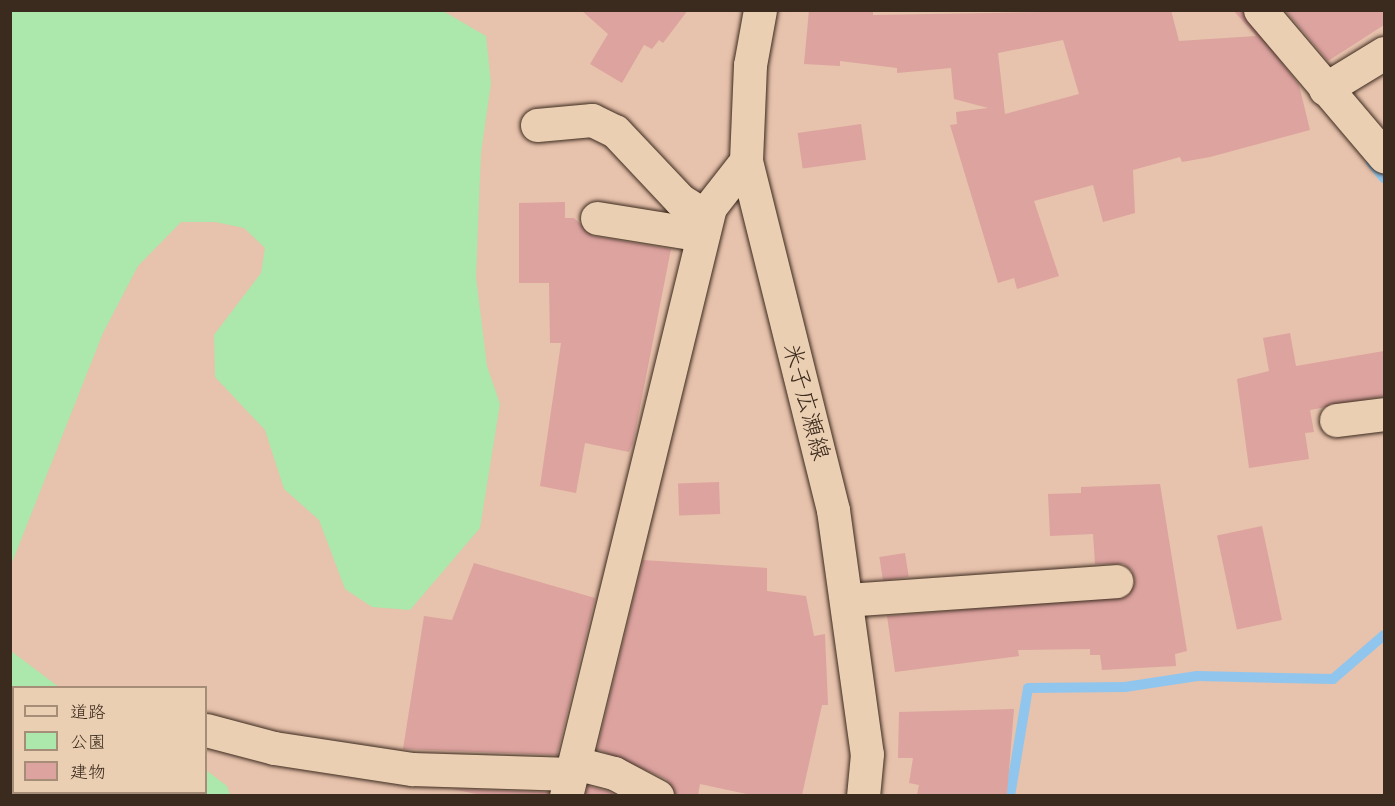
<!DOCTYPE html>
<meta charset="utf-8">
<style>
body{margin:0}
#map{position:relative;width:1395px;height:806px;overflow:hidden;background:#e7c2ac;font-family:Mynerve,"Klee One",sans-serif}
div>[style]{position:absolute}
.green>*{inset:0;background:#ace7ac}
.stream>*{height:10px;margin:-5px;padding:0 5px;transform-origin:5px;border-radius:5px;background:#90c6ee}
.building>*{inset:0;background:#dda39f;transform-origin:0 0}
.roads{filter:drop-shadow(0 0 2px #3b2a1e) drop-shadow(0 0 2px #3b2a1e)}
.minor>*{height:33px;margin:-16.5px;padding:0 16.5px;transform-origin:16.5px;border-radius:16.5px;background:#ebcfb2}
.major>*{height:33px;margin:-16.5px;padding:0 16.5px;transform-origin:16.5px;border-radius:16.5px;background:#ebcfb2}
span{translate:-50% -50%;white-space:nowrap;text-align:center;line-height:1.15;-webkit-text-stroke:4.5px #ebcfb2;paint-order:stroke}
.street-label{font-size:24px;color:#3b2a1e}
.frame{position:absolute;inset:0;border:12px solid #3b2a1e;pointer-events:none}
.legend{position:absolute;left:12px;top:686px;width:195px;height:108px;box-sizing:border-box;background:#ebcfb2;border:2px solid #a58d77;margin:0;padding:8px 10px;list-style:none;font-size:18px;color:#3b2a1e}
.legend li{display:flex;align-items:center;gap:12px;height:30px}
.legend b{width:30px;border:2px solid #a58d77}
</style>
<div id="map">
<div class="green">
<div style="clip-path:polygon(11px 10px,443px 11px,486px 36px,491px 83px,481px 153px,476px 277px,487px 366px,500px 404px,480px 528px,410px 610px,372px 607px,345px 589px,319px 520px,284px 489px,265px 430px,215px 377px,214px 335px,261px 273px,265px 248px,244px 228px,215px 222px,181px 222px,138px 266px,103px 333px,11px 565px)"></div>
<div style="clip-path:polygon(11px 651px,59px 687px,14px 688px,14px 792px,206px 792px,206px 770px,227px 786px,230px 795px,11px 795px)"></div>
</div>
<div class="stream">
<div style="left:1371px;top:162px;width:21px;rotate:51deg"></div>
<div style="left:1010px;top:796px;width:109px;rotate:-80.5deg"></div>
<div style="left:1028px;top:688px;width:97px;rotate:-0.6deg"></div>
<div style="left:1125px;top:687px;width:73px;rotate:-8.7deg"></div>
<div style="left:1197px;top:676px;width:136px;rotate:1.3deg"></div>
<div style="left:1333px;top:679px;width:67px;rotate:-40.8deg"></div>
</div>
<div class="building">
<div style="clip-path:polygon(581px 10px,688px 10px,663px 43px,659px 40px,652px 49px,644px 45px,622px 83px,590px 64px,608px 34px)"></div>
<div style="clip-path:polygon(evenodd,809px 10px,873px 10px,873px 15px,1171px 10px,1179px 41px,1256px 36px,1233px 10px,1242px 10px,1299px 85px,1310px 130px,1210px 157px,1182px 162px,1180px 157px,1133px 170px,1135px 213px,1103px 222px,1093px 185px,1034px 201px,1059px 276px,1017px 289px,1014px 278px,998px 283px,950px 125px,957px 124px,956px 112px,988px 108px,954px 99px,951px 68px,897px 73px,897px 68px,840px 61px,840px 66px,804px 64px,809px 10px,1063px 40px,1079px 94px,1005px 114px,998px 53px,1063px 40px)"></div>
<div style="clip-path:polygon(1285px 10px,1384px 10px,1384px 25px,1328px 61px)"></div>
<div style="left:861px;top:124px;width:36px;height:64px;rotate:82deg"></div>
<div style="clip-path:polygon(565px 202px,565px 218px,574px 218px,593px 236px,671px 249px,633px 443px,629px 452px,585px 443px,576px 493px,540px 486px,561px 343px,550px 343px,549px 283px,519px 283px,519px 203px)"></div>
<div style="clip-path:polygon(1290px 333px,1296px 366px,1384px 351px,1384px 396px,1310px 410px,1314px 432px,1305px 433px,1309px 459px,1249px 468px,1237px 379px,1269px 371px,1263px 338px)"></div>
<div style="left:719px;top:482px;width:32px;height:41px;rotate:88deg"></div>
<div style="clip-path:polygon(1160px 484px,1187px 651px,1175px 654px,1176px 666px,1102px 670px,1100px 655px,1090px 655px,1090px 649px,1018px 650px,1019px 656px,895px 672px,887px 616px,1127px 596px,1135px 580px,1132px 571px,1124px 564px,1095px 564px,1093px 534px,1050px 536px,1048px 494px,1081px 493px,1081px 487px)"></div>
<div style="left:1262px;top:526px;width:96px;height:46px;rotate:78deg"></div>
<div style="left:905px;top:553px;width:24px;height:26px;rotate:81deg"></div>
<div style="clip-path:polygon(643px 560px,767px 568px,767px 591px,806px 596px,814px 636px,825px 634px,828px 705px,822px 705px,802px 795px,751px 795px,700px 784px,698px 795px,676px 795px,666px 779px,597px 749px)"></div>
<div style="clip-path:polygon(474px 563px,595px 598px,557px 755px,403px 749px,424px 616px,452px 620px)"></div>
<div style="clip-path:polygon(1014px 709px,1007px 795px,917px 795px,919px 785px,909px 783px,913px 758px,898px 758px,899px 712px)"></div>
<div style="clip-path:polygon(588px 786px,607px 791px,616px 795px,585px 795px)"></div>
<div style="clip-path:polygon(452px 789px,548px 792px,548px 795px,481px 795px)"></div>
</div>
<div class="roads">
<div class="minor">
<div style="left:1260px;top:10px;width:192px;rotate:49.7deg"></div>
<div style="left:1325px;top:89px;width:69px;rotate:-31.4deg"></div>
<div style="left:537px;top:125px;width:55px;rotate:-5.2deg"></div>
<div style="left:592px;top:120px;width:25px;rotate:26deg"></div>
<div style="left:615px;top:131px;width:95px;rotate:46.7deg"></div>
<div style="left:680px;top:200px;width:32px;rotate:32deg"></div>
<div style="left:597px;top:218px;width:107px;rotate:9.1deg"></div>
<div style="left:1336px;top:420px;width:48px;rotate:-7.1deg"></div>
<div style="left:846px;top:600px;width:271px;rotate:-4deg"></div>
<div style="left:206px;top:730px;width:70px;rotate:14.8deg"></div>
<div style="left:274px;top:748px;width:140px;rotate:8.7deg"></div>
<div style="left:412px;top:769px;width:160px;rotate:1.8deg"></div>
<div style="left:575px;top:763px;width:40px;rotate:14.4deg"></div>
<div style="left:614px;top:773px;width:49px;rotate:28.1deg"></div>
<div style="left:566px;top:796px;width:606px;rotate:-76.26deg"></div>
<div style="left:710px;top:207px;width:58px;rotate:-52deg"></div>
</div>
<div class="major">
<div style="left:760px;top:10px;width:56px;rotate:100.3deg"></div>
<div style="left:750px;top:65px;width:96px;rotate:92.4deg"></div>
<div style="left:746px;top:161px;width:360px;rotate:76deg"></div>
<div style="left:833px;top:510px;width:246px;rotate:82.1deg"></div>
<div style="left:867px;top:754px;width:42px;rotate:95.4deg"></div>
</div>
</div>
<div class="street-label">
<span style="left:805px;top:402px;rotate:75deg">米子広瀬線</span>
</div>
<div class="frame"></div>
<ul class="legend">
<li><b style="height:8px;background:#ebcfb2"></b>道路</li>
<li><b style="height:16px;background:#ace7ac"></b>公園</li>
<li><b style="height:16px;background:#dda39f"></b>建物</li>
</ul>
</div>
